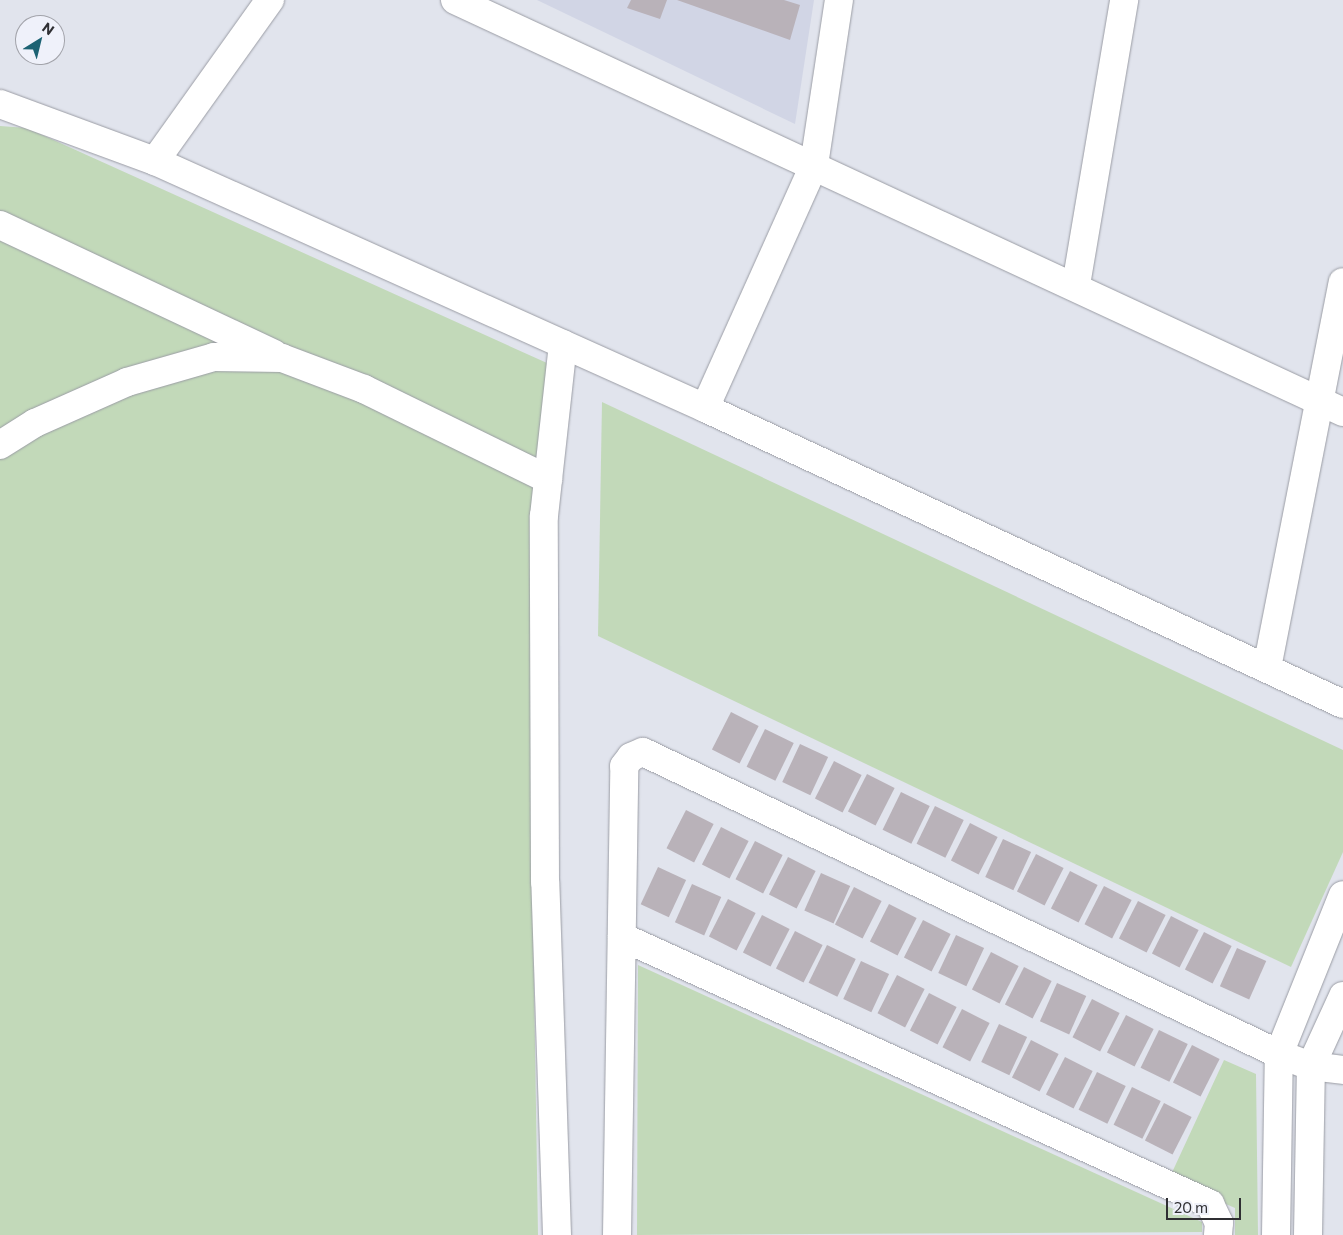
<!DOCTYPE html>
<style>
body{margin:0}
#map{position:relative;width:1343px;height:1235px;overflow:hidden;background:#e1e4ed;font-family:Commissioner,sans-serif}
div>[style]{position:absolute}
.built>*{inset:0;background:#d1d5e5}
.green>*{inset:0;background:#c2d9b9}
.building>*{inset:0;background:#b9b2b9;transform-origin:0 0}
.roads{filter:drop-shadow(0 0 1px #9a9ca4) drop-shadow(0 0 1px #9a9ca4)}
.minor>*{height:28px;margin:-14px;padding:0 14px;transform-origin:14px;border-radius:14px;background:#fff}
span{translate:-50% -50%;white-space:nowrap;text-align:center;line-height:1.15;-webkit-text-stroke:4px #eff1fa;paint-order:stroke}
.north{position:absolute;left:15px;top:15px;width:50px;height:50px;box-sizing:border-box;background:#eff1fa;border:1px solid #a2a3aa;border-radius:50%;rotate:36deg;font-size:14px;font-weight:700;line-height:20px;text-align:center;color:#2f2f33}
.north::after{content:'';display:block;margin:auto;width:18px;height:22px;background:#1c6273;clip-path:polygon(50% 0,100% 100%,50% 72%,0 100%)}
.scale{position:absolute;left:1166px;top:1198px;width:75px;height:22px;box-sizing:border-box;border:2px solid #2f2f33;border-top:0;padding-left:6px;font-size:15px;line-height:18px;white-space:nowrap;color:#2f2f33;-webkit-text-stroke:4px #eff1fa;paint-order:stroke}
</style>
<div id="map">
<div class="built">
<div style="clip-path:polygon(537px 0,814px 0,795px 124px)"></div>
</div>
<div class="green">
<div style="clip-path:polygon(0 126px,27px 128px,547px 363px,534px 510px,532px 856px,538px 1235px,0 1235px)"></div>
<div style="clip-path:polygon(602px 402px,1343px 750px,1343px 852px,1291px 967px,598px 636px)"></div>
<div style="clip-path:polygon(638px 965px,1202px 1222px,1202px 1232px,637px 1235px)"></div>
<div style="clip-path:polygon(1224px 1060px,1256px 1074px,1258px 1235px,1235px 1235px,1235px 1208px,1169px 1179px)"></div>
</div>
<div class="building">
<div style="clip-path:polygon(631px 0,667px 0,660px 19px,627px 8px)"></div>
<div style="clip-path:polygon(677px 0,784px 0,800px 5px,790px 40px)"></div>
<div style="left:731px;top:712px;width:31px;height:42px;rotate:27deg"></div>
<div style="left:765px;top:729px;width:32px;height:42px;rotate:26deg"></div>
<div style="left:800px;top:744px;width:31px;height:42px;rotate:25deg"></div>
<div style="left:834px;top:761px;width:31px;height:42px;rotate:27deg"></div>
<div style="left:867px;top:774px;width:31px;height:42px;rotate:27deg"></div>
<div style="left:901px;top:792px;width:32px;height:42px;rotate:26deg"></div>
<div style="left:935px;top:806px;width:32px;height:42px;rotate:26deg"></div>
<div style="left:686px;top:810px;width:31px;height:43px;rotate:27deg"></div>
<div style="left:970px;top:823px;width:31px;height:42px;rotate:27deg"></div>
<div style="left:721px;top:827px;width:31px;height:42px;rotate:27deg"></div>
<div style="left:1003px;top:839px;width:31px;height:42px;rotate:25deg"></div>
<div style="left:755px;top:841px;width:31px;height:43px;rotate:27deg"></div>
<div style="left:1036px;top:854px;width:31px;height:42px;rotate:27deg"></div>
<div style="left:788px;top:857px;width:31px;height:42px;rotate:27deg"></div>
<div style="left:658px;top:867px;width:31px;height:41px;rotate:25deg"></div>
<div style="left:1070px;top:871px;width:31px;height:42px;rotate:27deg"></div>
<div style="left:821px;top:873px;width:32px;height:41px;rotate:24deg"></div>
<div style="left:692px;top:884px;width:32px;height:42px;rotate:24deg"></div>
<div style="left:1104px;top:886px;width:31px;height:43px;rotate:27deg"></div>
<div style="left:854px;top:887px;width:31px;height:42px;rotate:27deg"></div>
<div style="left:728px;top:899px;width:31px;height:42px;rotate:27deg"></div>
<div style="left:1138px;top:901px;width:31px;height:42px;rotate:27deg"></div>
<div style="left:889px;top:904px;width:31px;height:42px;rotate:27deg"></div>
<div style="left:762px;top:915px;width:31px;height:42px;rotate:27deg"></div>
<div style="left:1171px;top:916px;width:31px;height:42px;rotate:27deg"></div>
<div style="left:923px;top:920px;width:31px;height:42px;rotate:27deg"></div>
<div style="left:795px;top:931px;width:31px;height:42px;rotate:27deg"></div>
<div style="left:1204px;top:932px;width:31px;height:42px;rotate:27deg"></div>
<div style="left:956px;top:935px;width:31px;height:42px;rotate:25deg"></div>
<div style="left:827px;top:945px;width:32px;height:42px;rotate:26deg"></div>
<div style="left:1237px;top:948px;width:32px;height:42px;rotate:24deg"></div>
<div style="left:991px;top:952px;width:31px;height:42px;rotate:27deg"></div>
<div style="left:861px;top:961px;width:31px;height:42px;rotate:25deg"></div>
<div style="left:1024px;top:967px;width:31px;height:42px;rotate:27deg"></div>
<div style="left:897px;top:975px;width:31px;height:43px;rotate:27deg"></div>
<div style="left:1057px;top:983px;width:32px;height:42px;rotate:24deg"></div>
<div style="left:929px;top:993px;width:31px;height:42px;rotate:27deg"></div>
<div style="left:1092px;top:999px;width:31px;height:43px;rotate:27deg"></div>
<div style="left:962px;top:1009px;width:31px;height:43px;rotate:27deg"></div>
<div style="left:1126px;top:1015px;width:31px;height:42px;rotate:27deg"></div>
<div style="left:999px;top:1024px;width:31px;height:42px;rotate:25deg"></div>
<div style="left:1159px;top:1030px;width:32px;height:42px;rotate:26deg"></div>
<div style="left:1031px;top:1040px;width:31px;height:42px;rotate:27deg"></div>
<div style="left:1192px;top:1045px;width:31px;height:42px;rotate:27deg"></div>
<div style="left:1065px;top:1057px;width:31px;height:42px;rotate:27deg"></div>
<div style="left:1097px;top:1072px;width:32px;height:42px;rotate:26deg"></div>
<div style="left:1132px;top:1087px;width:32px;height:42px;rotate:26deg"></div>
<div style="left:1164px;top:1103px;width:31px;height:42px;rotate:27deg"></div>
</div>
<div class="roads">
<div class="minor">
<div style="left:455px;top:0;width:979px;rotate:24.89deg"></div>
<div style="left:0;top:104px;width:165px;rotate:20.2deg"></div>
<div style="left:155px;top:161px;width:603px;rotate:24.18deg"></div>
<div style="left:705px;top:408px;width:703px;rotate:24.89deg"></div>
<div style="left:155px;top:161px;width:198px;rotate:-54.5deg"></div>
<div style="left:0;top:225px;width:303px;rotate:25.2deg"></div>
<div style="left:1076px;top:285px;width:289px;rotate:-80.4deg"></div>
<div style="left:705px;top:408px;width:266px;rotate:-65.8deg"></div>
<div style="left:814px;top:165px;width:167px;rotate:-81.4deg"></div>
<div style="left:0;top:445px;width:41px;rotate:-32.2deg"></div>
<div style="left:35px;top:423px;width:101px;rotate:-24deg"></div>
<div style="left:127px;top:382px;width:91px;rotate:-16deg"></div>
<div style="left:214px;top:357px;width:68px;rotate:0.8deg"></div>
<div style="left:282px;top:358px;width:88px;rotate:20.7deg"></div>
<div style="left:364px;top:389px;width:205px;rotate:26.1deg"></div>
<div style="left:1267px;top:668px;width:393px;rotate:-78.9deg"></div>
<div style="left:622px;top:937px;width:646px;rotate:24.42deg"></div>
<div style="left:1210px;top:1204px;width:21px;rotate:65deg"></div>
<div style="left:1219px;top:1223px;width:12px;rotate:95deg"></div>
<div style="left:557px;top:1235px;width:353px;rotate:-91.9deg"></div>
<div style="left:545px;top:882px;width:366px;rotate:-90.2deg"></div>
<div style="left:544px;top:516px;width:173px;rotate:-83.7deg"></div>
<div style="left:617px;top:1235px;width:469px;rotate:-89.1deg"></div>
<div style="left:624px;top:766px;width:11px;rotate:-52deg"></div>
<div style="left:631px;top:757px;width:13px;rotate:-23deg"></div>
<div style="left:643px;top:752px;width:704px;rotate:25.4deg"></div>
<div style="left:1279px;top:1054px;width:34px;rotate:21deg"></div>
<div style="left:1311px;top:1066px;width:32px;rotate:7deg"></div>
<div style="left:1276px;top:1235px;width:181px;rotate:-89.1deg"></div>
<div style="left:1279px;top:1054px;width:171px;rotate:-68.1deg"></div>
<div style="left:1308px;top:1235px;width:169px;rotate:-89deg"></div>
<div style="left:1311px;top:1066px;width:77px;rotate:-65.4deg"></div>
</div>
</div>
<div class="north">N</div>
<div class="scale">20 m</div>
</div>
